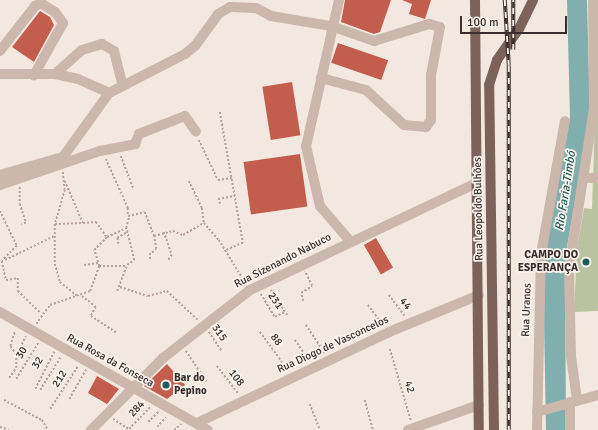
<!DOCTYPE html>
<meta charset="utf-8">
<style>
body{margin:0}
#map{position:relative;width:598px;height:430px;overflow:hidden;background:#f3e8e0;font-family:Signika,sans-serif}
div>[style]{position:absolute}
.green>*{inset:0;background:#bac2a0}
.water>*{inset:0;background:#80afad}
.building>*{inset:0;background:#c35e4e;transform-origin:0 0}
.path>*{height:1.5px;margin-top:-0.75px;transform-origin:0;background:repeating-linear-gradient(90deg,#b7a196 0 2px,transparent 0 4px)}
.minor>*{height:10px;margin:-5px;padding:0 5px;transform-origin:5px;border-radius:5px;background:#cbb7ac}
.major>*{height:10px;margin:-5px;padding:0 5px;transform-origin:5px;border-radius:5px;background:#7b635c}
.rail>*{height:3.5px;margin-top:-1.75px;transform-origin:0;background:repeating-linear-gradient(90deg,#faf3ed 0 6px,#392e2b 0 12px);box-sizing:border-box;border-block:1px solid #392e2b}
.dots>*{width:11px;height:11px;translate:-50% -50%;box-sizing:border-box;border:2px solid #faf3ed;border-radius:50%}
span{translate:-50% -50%;white-space:nowrap;text-align:center;line-height:1.15;-webkit-text-stroke:3.5px #faf3ed;paint-order:stroke}
.street-label{font-size:11px;color:#392e2b}
.poi-label{font-size:11px;color:#392e2b;font-weight:700}
.right{translate:-100% -50%;text-align:right}
.left{translate:0 -50%;text-align:left}
.water-label{font-size:12px;color:#215a58;font-style:italic}
.scale{position:absolute;left:460px;top:16px;width:107px;height:18px;box-sizing:border-box;border:2px solid #392e2b;border-top:0;padding-left:5px;font-size:12px;line-height:14px;white-space:nowrap;color:#392e2b;-webkit-text-stroke:3px #faf3ed;paint-order:stroke}
</style>
<div id="map">
<div class="green">
<div style="clip-path:polygon(598px 25px,598px 311px,574px 312px,577px 248px,584px 208px,592px 209px)"></div>
</div>
<div class="water">
<div style="clip-path:polygon(567px 0,587px 0,590px 118px,565px 258px,566px 430px,546px 430px,543px 265px,570px 117px)"></div>
</div>
<div class="building">
<div style="clip-path:polygon(345px 0,391px 0,380px 32px,374px 34px,341px 22px)"></div>
<div style="clip-path:polygon(402px 0,431px 0,425px 19px,409px 14px,412px 4px)"></div>
<div style="clip-path:polygon(40px 11px,50px 17px,54px 25px,34px 62px,12px 47px)"></div>
<div style="left:338px;top:43px;width:53px;height:21px;rotate:19deg"></div>
<div style="left:292px;top:82px;width:54px;height:30px;rotate:81deg"></div>
<div style="left:300px;top:154px;width:53px;height:57px;rotate:82deg"></div>
<div style="left:376px;top:238px;width:34px;height:14px;rotate:60deg"></div>
<div style="clip-path:polygon(167px 364px,185px 385px,167px 399px,144px 386px)"></div>
<div style="clip-path:polygon(97px 376px,119px 389px,107px 404px,88px 393px)"></div>
</div>
<div class="path">
<div style="left:220px;top:112px;width:133px;rotate:80deg"></div>
<div style="left:243px;top:243px;width:20px;rotate:156deg"></div>
<div style="left:199px;top:140px;width:44px;rotate:64.6deg"></div>
<div style="left:218px;top:180px;width:14px;rotate:-8deg"></div>
<div style="left:121px;top:156px;width:36px;rotate:69deg"></div>
<div style="left:106px;top:159px;width:54px;rotate:65.8deg"></div>
<div style="left:128px;top:208px;width:8px;rotate:90deg"></div>
<div style="left:128px;top:216px;width:17px;rotate:-13deg"></div>
<div style="left:145px;top:212px;width:26px;rotate:69deg"></div>
<div style="left:154px;top:236px;width:20px;rotate:-15deg"></div>
<div style="left:173px;top:231px;width:11px;rotate:22deg"></div>
<div style="left:183px;top:235px;width:24px;rotate:-30deg"></div>
<div style="left:63px;top:172px;width:18px;rotate:84deg"></div>
<div style="left:65px;top:190px;width:35px;rotate:106deg"></div>
<div style="left:55px;top:224px;width:40px;rotate:90deg"></div>
<div style="left:55px;top:264px;width:19px;rotate:74deg"></div>
<div style="left:60px;top:282px;width:22px;rotate:39deg"></div>
<div style="left:65px;top:181px;width:46px;rotate:66.8deg"></div>
<div style="left:83px;top:223px;width:13px;rotate:-4deg"></div>
<div style="left:96px;top:222px;width:19px;rotate:54deg"></div>
<div style="left:107px;top:237px;width:21px;rotate:-25deg"></div>
<div style="left:189px;top:181px;width:30px;rotate:64deg"></div>
<div style="left:202px;top:208px;width:15px;rotate:82deg"></div>
<div style="left:20px;top:187px;width:17px;rotate:90deg"></div>
<div style="left:20px;top:204px;width:20px;rotate:72deg"></div>
<div style="left:26px;top:223px;width:5px;rotate:158deg"></div>
<div style="left:220px;top:204px;width:5px;rotate:-112deg"></div>
<div style="left:218px;top:199px;width:16px;rotate:-11deg"></div>
<div style="left:0;top:211px;width:39px;rotate:64deg"></div>
<div style="left:17px;top:246px;width:21px;rotate:135deg"></div>
<div style="left:2px;top:261px;width:19px;rotate:78deg"></div>
<div style="left:6px;top:280px;width:12px;rotate:-9deg"></div>
<div style="left:18px;top:278px;width:13px;rotate:90deg"></div>
<div style="left:18px;top:291px;width:32px;rotate:44deg"></div>
<div style="left:204px;top:223px;width:23px;rotate:49deg"></div>
<div style="left:219px;top:240px;width:52px;rotate:58.5deg"></div>
<div style="left:55px;top:224px;width:28px;rotate:-2deg"></div>
<div style="left:164px;top:232px;width:24px;rotate:71deg"></div>
<div style="left:172px;top:255px;width:7px;rotate:124deg"></div>
<div style="left:118px;top:244px;width:6px;rotate:-99deg"></div>
<div style="left:117px;top:238px;width:12px;rotate:-31deg"></div>
<div style="left:150px;top:259px;width:4px;rotate:-104deg"></div>
<div style="left:149px;top:255px;width:9px;rotate:-41deg"></div>
<div style="left:156px;top:249px;width:13px;rotate:-99deg"></div>
<div style="left:5px;top:260px;width:55px;rotate:-26.1deg"></div>
<div style="left:84px;top:265px;width:14px;rotate:-8deg"></div>
<div style="left:99px;top:266px;width:17px;rotate:-107deg"></div>
<div style="left:94px;top:250px;width:18px;rotate:-45deg"></div>
<div style="left:99px;top:266px;width:28px"></div>
<div style="left:120px;top:287px;width:29px;rotate:18deg"></div>
<div style="left:148px;top:296px;width:20px;rotate:-15deg"></div>
<div style="left:167px;top:291px;width:42px;rotate:43.1deg"></div>
<div style="left:271px;top:290px;width:30px;rotate:57deg"></div>
<div style="left:117px;top:291px;width:28px;rotate:-69deg"></div>
<div style="left:127px;top:265px;width:9px;rotate:-36deg"></div>
<div style="left:134px;top:260px;width:33px;rotate:-104deg"></div>
<div style="left:126px;top:228px;width:12px;rotate:-76deg"></div>
<div style="left:261px;top:294px;width:27px;rotate:59deg"></div>
<div style="left:275px;top:317px;width:11px;rotate:-27deg"></div>
<div style="left:389px;top:295px;width:26px;rotate:53deg"></div>
<div style="left:82px;top:296px;width:18px;rotate:38deg"></div>
<div style="left:96px;top:307px;width:10px;rotate:119deg"></div>
<div style="left:91px;top:316px;width:30px;rotate:33deg"></div>
<div style="left:303px;top:301px;width:8px;rotate:-104deg"></div>
<div style="left:301px;top:293px;width:13px;rotate:-32deg"></div>
<div style="left:312px;top:286px;width:16px;rotate:-117deg"></div>
<div style="left:368px;top:305px;width:26px;rotate:53deg"></div>
<div style="left:36px;top:324px;width:24px;rotate:-54deg"></div>
<div style="left:50px;top:305px;width:42px;rotate:-19.3deg"></div>
<div style="left:90px;top:291px;width:27px;rotate:-70deg"></div>
<div style="left:306px;top:325px;width:34px;rotate:56deg"></div>
<div style="left:209px;top:332px;width:23px;rotate:56deg"></div>
<div style="left:260px;top:332px;width:47px;rotate:53.6deg"></div>
<div style="left:295px;top:340px;width:24px;rotate:55deg"></div>
<div style="left:390px;top:349px;width:75px;rotate:73.7deg"></div>
<div style="left:186px;top:351px;width:37px;rotate:56deg"></div>
<div style="left:16px;top:355px;width:21px;rotate:-62deg"></div>
<div style="left:217px;top:366px;width:36px;rotate:52deg"></div>
<div style="left:9px;top:378px;width:12px;rotate:-55deg"></div>
<div style="left:16px;top:368px;width:13px;rotate:-90deg"></div>
<div style="left:16px;top:355px;width:11px;rotate:-124deg"></div>
<div style="left:10px;top:346px;width:16px;rotate:-72deg"></div>
<div style="left:16px;top:379px;width:42px;rotate:-58.6deg"></div>
<div style="left:35px;top:389px;width:42px;rotate:-62.8deg"></div>
<div style="left:40px;top:390px;width:40px;rotate:-58deg"></div>
<div style="left:69px;top:399px;width:34px;rotate:-60deg"></div>
<div style="left:4px;top:400px;width:43px;rotate:27.8deg"></div>
<div style="left:42px;top:420px;width:12px;rotate:59deg"></div>
<div style="left:365px;top:400px;width:31px;rotate:75deg"></div>
<div style="left:310px;top:404px;width:28px;rotate:69deg"></div>
<div style="left:50px;top:409px;width:51px;rotate:-56.9deg"></div>
<div style="left:113px;top:419px;width:19px;rotate:32deg"></div>
<div style="left:129px;top:429px;width:32px;rotate:-46deg"></div>
<div style="left:148px;top:422px;width:16px;rotate:-45deg"></div>
<div style="left:0;top:427px;width:9px;rotate:18deg"></div>
<div style="left:157px;top:427px;width:13px;rotate:-48deg"></div>
<div style="left:174px;top:430px;width:9px;rotate:-41deg"></div>
</div>
<div class="minor">
<div style="left:339px;top:0;width:150px;rotate:102.7deg"></div>
<div style="left:306px;top:146px;width:62px;rotate:76.9deg"></div>
<div style="left:320px;top:206px;width:46px;rotate:49.4deg"></div>
<div style="left:0;top:51px;width:57px;rotate:-52.1deg"></div>
<div style="left:35px;top:6px;width:7px;rotate:-27deg"></div>
<div style="left:41px;top:3px;width:17px;rotate:33deg"></div>
<div style="left:55px;top:12px;width:14px;rotate:54deg"></div>
<div style="left:63px;top:23px;width:60px;rotate:119.1deg"></div>
<div style="left:0;top:74px;width:55px"></div>
<div style="left:55px;top:74px;width:24px;rotate:12deg"></div>
<div style="left:78px;top:79px;width:34px;rotate:24deg"></div>
<div style="left:55px;top:74px;width:36px;rotate:-42deg"></div>
<div style="left:82px;top:50px;width:21px;rotate:-17deg"></div>
<div style="left:102px;top:44px;width:14px;rotate:30deg"></div>
<div style="left:114px;top:51px;width:36px;rotate:76deg"></div>
<div style="left:0;top:175px;width:66px;rotate:-15.9deg"></div>
<div style="left:63px;top:157px;width:79px;rotate:-54.3deg"></div>
<div style="left:109px;top:93px;width:85px;rotate:-27.2deg"></div>
<div style="left:185px;top:54px;width:13px;rotate:-39deg"></div>
<div style="left:195px;top:46px;width:39px;rotate:-54deg"></div>
<div style="left:218px;top:14px;width:14px;rotate:-30deg"></div>
<div style="left:230px;top:7px;width:26px;rotate:2deg"></div>
<div style="left:256px;top:8px;width:17px;rotate:28deg"></div>
<div style="left:271px;top:16px;width:61px;rotate:9.5deg"></div>
<div style="left:331px;top:26px;width:46px;rotate:19.2deg"></div>
<div style="left:374px;top:41px;width:58px;rotate:-17.2deg"></div>
<div style="left:429px;top:24px;width:11px;rotate:15deg"></div>
<div style="left:440px;top:27px;width:49px;rotate:100.6deg"></div>
<div style="left:431px;top:75px;width:45px;rotate:90deg"></div>
<div style="left:431px;top:120px;width:9px;rotate:126deg"></div>
<div style="left:426px;top:127px;width:22px;rotate:-175deg"></div>
<div style="left:404px;top:125px;width:52px;rotate:-137.4deg"></div>
<div style="left:366px;top:90px;width:47px;rotate:-165.1deg"></div>
<div style="left:584px;top:178px;width:14px"></div>
<div style="left:0;top:185px;width:106px;rotate:-18.8deg"></div>
<div style="left:100px;top:151px;width:36px;rotate:-11deg"></div>
<div style="left:135px;top:144px;width:11px;rotate:-68deg"></div>
<div style="left:139px;top:134px;width:49px;rotate:-21.4deg"></div>
<div style="left:185px;top:116px;width:19px;rotate:55deg"></div>
<div style="left:0;top:312px;width:239px;rotate:29.6deg"></div>
<div style="left:577px;top:400px;width:44px;rotate:-97.8deg"></div>
<div style="left:571px;top:356px;width:88px;rotate:-91.3deg"></div>
<div style="left:569px;top:268px;width:161px;rotate:-81.1deg"></div>
<div style="left:594px;top:109px;width:109px;rotate:-90.5deg"></div>
<div style="left:537px;top:412px;width:63px;rotate:-15.6deg"></div>
<div style="left:199px;top:422px;width:210px;rotate:-25.3deg"></div>
<div style="left:389px;top:332px;width:97px;rotate:-22.3deg"></div>
<div style="left:91px;top:430px;width:102px;rotate:-45deg"></div>
<div style="left:163px;top:358px;width:110px;rotate:-38deg"></div>
<div style="left:250px;top:290px;width:250px;rotate:-25.3deg"></div>
<div style="left:408px;top:430px;width:75px;rotate:-19.4deg"></div>
<div style="left:537px;top:430px;width:176px;rotate:-88.7deg"></div>
<div style="left:541px;top:254px;width:135px;rotate:-79.8deg"></div>
<div style="left:570px;top:430px;width:28px;rotate:-90deg"></div>
</div>
<div class="major">
<div style="left:475px;top:0;width:430px;rotate:89.5deg"></div>
<div style="left:494px;top:430px;width:345px;rotate:-90.8deg"></div>
<div style="left:489px;top:85px;width:26px;rotate:-72deg"></div>
<div style="left:497px;top:60px;width:38px;rotate:-55deg"></div>
<div style="left:519px;top:29px;width:32px;rotate:-64deg"></div>
</div>
<div class="rail">
<div style="left:505px;top:0;width:66px;rotate:86.5deg"></div>
<div style="left:509px;top:66px;width:364px;rotate:90deg"></div>
<div style="left:513px;top:50px;width:50px;rotate:-90deg"></div>
</div>
<div class="dots">
<div style="left:586px;top:262px;background:#215a58"></div>
<div style="left:166px;top:385px;background:#215a58"></div>
</div>
<div class="street-label">
<span style="left:479px;top:209px;rotate:-91deg">Rua Leopoldo Bulhões</span>
<span style="left:283px;top:261px;rotate:-27deg">Rua Sizenando Nabuco</span>
<span style="left:275px;top:301px;rotate:55deg">231</span>
<span style="left:405px;top:304px;rotate:52deg">44</span>
<span style="left:527px;top:310px;rotate:-88deg">Rua Uranos</span>
<span style="left:219px;top:333px;rotate:55deg">315</span>
<span style="left:276px;top:340px;rotate:54deg">88</span>
<span style="left:333px;top:345px;rotate:-25deg">Rua Diogo de Vasconcelos</span>
<span style="left:22px;top:353px;rotate:-59deg">30</span>
<span style="left:110px;top:361px;rotate:29deg">Rua Rosa da Fonseca</span>
<span style="left:38px;top:363px;rotate:-59deg">32</span>
<span style="left:236px;top:378px;rotate:53deg">108</span>
<span style="left:60px;top:379px;rotate:-57deg">212</span>
<span style="left:409px;top:387px;rotate:74deg">42</span>
<span style="left:137px;top:409px;rotate:-47deg">284</span>
</div>
<div class="poi-label">
<span class="right" style="left:578px;top:262px">CAMPO DO<br>ESPERANÇA</span>
<span class="left" style="left:174px;top:385px">Bar do<br>Pepino</span>
</div>
<div class="water-label">
<span style="left:566px;top:191px;rotate:-81deg">Rio Faria-Timbó</span>
</div>
<div class="scale">100 m</div>
</div>
